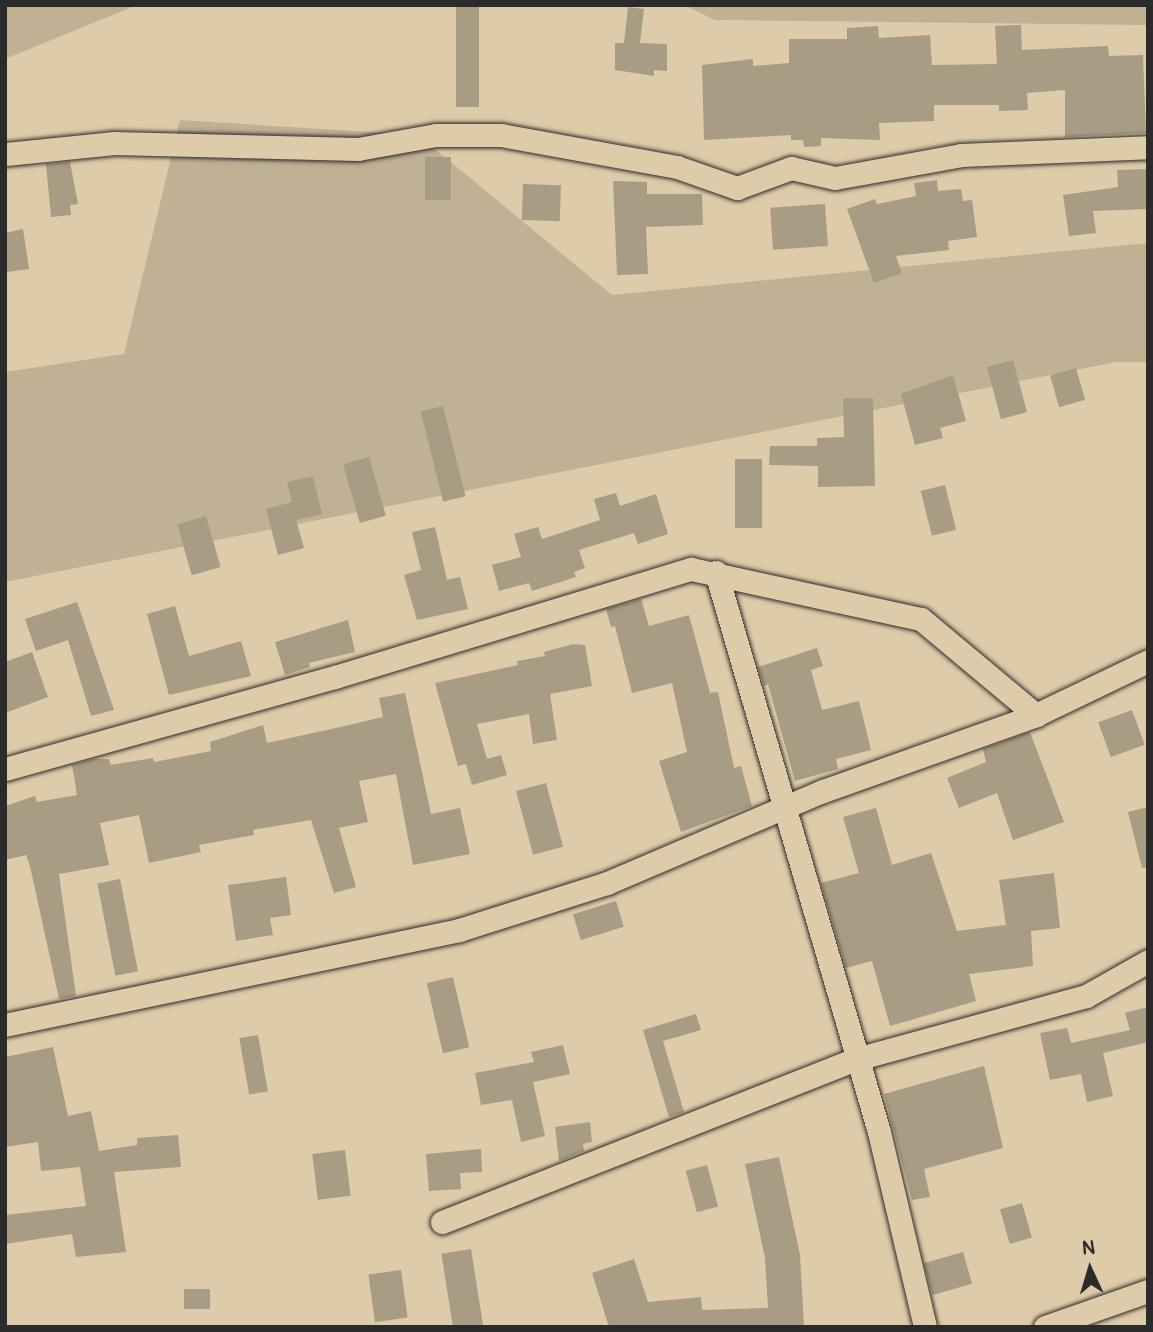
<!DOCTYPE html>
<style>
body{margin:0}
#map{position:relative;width:1153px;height:1332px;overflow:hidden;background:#decba9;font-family:Pangolin,sans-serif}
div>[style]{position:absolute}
.green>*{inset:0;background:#c0b094}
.building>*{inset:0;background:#a99c84;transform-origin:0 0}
.roads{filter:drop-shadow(0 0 2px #2b2b2b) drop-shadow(0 0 2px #2b2b2b)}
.minor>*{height:23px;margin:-11.5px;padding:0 11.5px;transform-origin:11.5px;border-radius:11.5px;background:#decba9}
span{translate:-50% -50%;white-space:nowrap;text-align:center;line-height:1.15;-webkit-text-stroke:5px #decba9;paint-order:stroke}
.frame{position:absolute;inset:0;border:7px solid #2b2b2b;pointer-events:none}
.north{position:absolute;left:1055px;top:1234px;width:70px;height:70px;-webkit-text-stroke:5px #decba9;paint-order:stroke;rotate:356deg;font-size:19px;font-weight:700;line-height:28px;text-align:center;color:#2b2b2b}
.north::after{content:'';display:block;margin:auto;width:24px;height:32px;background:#2b2b2b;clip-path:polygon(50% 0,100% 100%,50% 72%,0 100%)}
</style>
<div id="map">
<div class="green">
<div style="clip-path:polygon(5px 5px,137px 5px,5px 59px)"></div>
<div style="clip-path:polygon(684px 5px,1148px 5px,1148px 25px,715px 20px)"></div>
<div style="clip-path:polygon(180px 120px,418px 135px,612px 295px,1148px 243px,1148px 362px,1116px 362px,5px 582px,5px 372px,124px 354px)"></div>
</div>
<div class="building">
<div style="left:456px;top:5px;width:23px;height:102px"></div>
<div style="clip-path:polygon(628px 7px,644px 9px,640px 43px,667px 44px,667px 71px,654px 70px,654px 76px,615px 70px,615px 43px,624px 43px)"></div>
<div style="clip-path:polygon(1021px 25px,1022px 50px,1108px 46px,1109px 56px,1143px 55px,1146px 133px,1065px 137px,1065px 90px,1027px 93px,1028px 110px,999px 111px,999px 105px,934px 105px,934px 121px,879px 123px,880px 140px,821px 138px,821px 146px,804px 147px,803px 140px,791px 140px,791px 135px,704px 140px,702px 65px,753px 59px,753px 66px,789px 63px,789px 39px,847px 39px,847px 28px,878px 26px,879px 38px,930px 35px,932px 65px,997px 64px,995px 26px)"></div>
<div style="left:425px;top:157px;width:26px;height:43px"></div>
<div style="clip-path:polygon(70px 162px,78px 204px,70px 205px,71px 215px,51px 217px,46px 164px)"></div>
<div style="clip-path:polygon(1148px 169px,1148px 209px,1093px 211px,1096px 233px,1069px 236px,1063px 195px,1118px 187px,1117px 170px)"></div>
<div style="clip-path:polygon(937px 180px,938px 191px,961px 189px,963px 201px,972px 200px,977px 237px,948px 241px,949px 250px,896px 256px,902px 273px,874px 283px,847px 209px,875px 199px,877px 204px,916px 196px,914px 183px)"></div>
<div style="clip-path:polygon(613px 181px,647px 182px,647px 194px,702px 194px,703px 225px,646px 227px,648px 274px,617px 275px)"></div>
<div style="left:523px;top:184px;width:38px;height:36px;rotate:2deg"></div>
<div style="left:825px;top:204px;width:42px;height:55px;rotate:86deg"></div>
<div style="clip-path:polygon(23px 229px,29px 269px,7px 272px,5px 233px)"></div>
<div style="left:1013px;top:360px;width:54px;height:27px;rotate:75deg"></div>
<div style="left:1076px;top:368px;width:33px;height:27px;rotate:74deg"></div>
<div style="clip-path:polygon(953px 375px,966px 421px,940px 428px,943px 438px,915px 445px,901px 394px)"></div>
<div style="clip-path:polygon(843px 398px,873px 398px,875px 486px,818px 487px,818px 466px,769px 465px,770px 446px,817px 446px,817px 438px,844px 437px)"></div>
<div style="left:443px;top:406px;width:93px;height:23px;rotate:76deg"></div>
<div style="left:369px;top:457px;width:61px;height:27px;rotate:74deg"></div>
<div style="left:735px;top:459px;width:27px;height:69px"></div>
<div style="clip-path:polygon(313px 476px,322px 514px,296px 520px,304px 548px,278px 555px,266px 509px,292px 502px,287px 482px)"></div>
<div style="left:945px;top:485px;width:46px;height:25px;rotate:76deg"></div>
<div style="clip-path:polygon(616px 493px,620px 506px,656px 494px,668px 534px,638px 544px,634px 533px,579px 550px,585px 568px,574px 572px,576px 577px,532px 591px,529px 583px,499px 591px,492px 565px,521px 557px,514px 534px,538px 527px,542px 539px,600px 520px,594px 499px)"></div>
<div style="left:206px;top:516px;width:53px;height:30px;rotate:74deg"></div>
<div style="clip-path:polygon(435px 527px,447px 580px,460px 577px,468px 609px,417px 620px,404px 575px,421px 570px,412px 532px)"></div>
<div style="clip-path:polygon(641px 599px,649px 626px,689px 615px,710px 693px,718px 692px,734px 768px,741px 766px,752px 806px,681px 832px,659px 761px,687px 752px,672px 683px,632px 693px,615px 626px,611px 627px,606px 609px)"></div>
<div style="clip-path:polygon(77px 602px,114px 710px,91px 716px,68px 640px,36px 651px,25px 619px)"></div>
<div style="clip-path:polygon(175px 606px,189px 656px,241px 641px,251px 676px,169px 695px,147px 614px)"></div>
<div style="clip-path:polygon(348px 620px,355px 652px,309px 663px,310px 667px,285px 675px,275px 642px)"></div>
<div style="clip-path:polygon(573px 644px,585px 645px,592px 686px,550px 694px,557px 740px,533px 744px,529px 714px,477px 724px,487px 759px,501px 755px,507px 775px,472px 785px,466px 764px,458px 766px,435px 683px,518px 665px,517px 661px,545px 656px,544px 652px)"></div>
<div style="clip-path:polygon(817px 648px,823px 666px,811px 670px,822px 710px,859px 701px,871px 750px,836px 759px,838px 769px,795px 781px,768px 684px,764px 686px,758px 667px)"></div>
<div style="clip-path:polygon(32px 652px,48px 697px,5px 713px,5px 662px)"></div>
<div style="clip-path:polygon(405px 693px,431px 814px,460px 808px,470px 854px,413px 865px,396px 774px,359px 781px,368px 822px,339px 828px,356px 887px,334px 893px,311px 820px,253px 830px,254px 835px,199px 845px,201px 852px,149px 863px,139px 815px,100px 823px,109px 865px,59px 874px,76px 996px,59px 999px,30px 866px,26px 855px,5px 860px,5px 806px,35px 796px,37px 802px,77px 795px,72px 765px,93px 759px,109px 759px,111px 765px,153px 758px,154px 762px,211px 751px,210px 742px,263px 725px,267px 743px,327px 730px,383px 717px,379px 698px)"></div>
<div style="left:1132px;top:710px;width:37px;height:36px;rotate:70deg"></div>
<div style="clip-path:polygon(1030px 732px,1064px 822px,1013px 840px,997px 793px,959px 808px,947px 778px,986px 762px,983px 749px)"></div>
<div style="left:546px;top:783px;width:66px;height:31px;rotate:75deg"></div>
<div style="clip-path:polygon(1148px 807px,1148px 867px,1142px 868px,1128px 812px)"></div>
<div style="clip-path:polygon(876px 808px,892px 865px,931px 853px,957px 931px,1006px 925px,999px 880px,1054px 873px,1060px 928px,1031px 931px,1033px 966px,969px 974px,976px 1001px,890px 1026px,872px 961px,846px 968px,821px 883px,859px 873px,843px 817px)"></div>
<div style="clip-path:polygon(286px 877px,291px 915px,270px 918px,273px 935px,236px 941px,228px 885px)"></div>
<div style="left:120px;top:879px;width:94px;height:23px;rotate:79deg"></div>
<div style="left:616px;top:901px;width:27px;height:45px;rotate:73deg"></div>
<div style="left:453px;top:977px;width:72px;height:27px;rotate:77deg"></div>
<div style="clip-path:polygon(1148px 1007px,1148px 1042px,1103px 1053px,1113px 1096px,1087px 1102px,1081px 1074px,1050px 1080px,1040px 1033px,1067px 1028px,1071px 1043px,1130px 1030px,1125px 1013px)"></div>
<div style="clip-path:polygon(696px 1014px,701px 1030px,663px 1041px,684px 1112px,669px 1117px,643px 1030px)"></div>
<div style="left:258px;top:1035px;width:57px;height:19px;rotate:80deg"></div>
<div style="clip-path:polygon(563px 1045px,570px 1074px,533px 1082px,545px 1136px,521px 1142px,512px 1100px,481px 1105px,475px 1073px,534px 1062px,531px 1052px)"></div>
<div style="clip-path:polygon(53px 1047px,68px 1116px,91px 1111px,99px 1151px,137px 1145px,137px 1138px,178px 1135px,181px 1167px,114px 1172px,126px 1252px,76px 1257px,72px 1234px,5px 1244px,5px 1215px,86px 1206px,80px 1167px,41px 1171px,38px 1142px,5px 1147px,5px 1057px)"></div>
<div style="clip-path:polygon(984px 1066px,1003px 1148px,924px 1169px,930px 1197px,912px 1200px,884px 1094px)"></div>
<div style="clip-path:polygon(590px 1122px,592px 1142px,583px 1144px,584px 1151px,559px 1161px,555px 1127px)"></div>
<div style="clip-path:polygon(481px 1149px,482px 1172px,460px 1173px,461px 1189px,429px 1191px,426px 1154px)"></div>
<div style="left:345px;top:1150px;width:46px;height:33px;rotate:83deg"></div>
<div style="clip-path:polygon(779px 1157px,800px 1255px,804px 1327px,609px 1327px,592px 1273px,634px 1259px,648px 1302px,701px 1297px,702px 1310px,768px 1308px,765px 1258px,745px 1164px)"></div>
<div style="left:707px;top:1165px;width:43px;height:22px;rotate:75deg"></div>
<div style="left:1022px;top:1203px;width:36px;height:23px;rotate:74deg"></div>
<div style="left:471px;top:1249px;width:79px;height:30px;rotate:81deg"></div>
<div style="left:963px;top:1252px;width:33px;height:41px;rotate:74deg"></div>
<div style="left:401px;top:1270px;width:48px;height:33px;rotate:82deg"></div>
<div style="left:184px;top:1289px;width:26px;height:20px"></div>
</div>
<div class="roads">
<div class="minor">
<div style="left:6px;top:154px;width:109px;rotate:-5.8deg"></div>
<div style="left:114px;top:143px;width:244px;rotate:1.4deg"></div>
<div style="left:358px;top:149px;width:79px;rotate:-10.2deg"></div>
<div style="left:436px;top:135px;width:65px"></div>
<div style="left:501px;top:135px;width:179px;rotate:10.3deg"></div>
<div style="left:677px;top:167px;width:64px;rotate:19.3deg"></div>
<div style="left:737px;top:188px;width:58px;rotate:-20.3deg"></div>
<div style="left:791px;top:168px;width:45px;rotate:12.8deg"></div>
<div style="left:835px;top:178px;width:128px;rotate:-10.3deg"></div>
<div style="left:961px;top:155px;width:187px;rotate:-2.4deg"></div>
<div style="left:716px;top:572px;width:583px;rotate:73.77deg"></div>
<div style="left:879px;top:1132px;width:200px;rotate:76.7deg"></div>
<div style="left:5px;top:769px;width:343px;rotate:-15.6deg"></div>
<div style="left:335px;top:677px;width:372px;rotate:-16.9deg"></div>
<div style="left:691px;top:569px;width:235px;rotate:12.3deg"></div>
<div style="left:921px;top:619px;width:150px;rotate:39.9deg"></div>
<div style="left:5px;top:1025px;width:464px;rotate:-11.8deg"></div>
<div style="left:459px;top:930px;width:155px;rotate:-17.6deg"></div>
<div style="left:607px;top:883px;width:235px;rotate:-23.1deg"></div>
<div style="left:823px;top:791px;width:226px;rotate:-19.6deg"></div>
<div style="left:1036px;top:715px;width:124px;rotate:-25.7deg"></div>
<div style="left:442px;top:1222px;width:445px;rotate:-21.5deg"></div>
<div style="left:856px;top:1059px;width:238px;rotate:-15.3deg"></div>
<div style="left:1086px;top:996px;width:71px;rotate:-29.4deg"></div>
<div style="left:1045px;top:1327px;width:109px;rotate:-19.3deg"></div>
</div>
</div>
<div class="frame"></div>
<div class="north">N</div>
</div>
